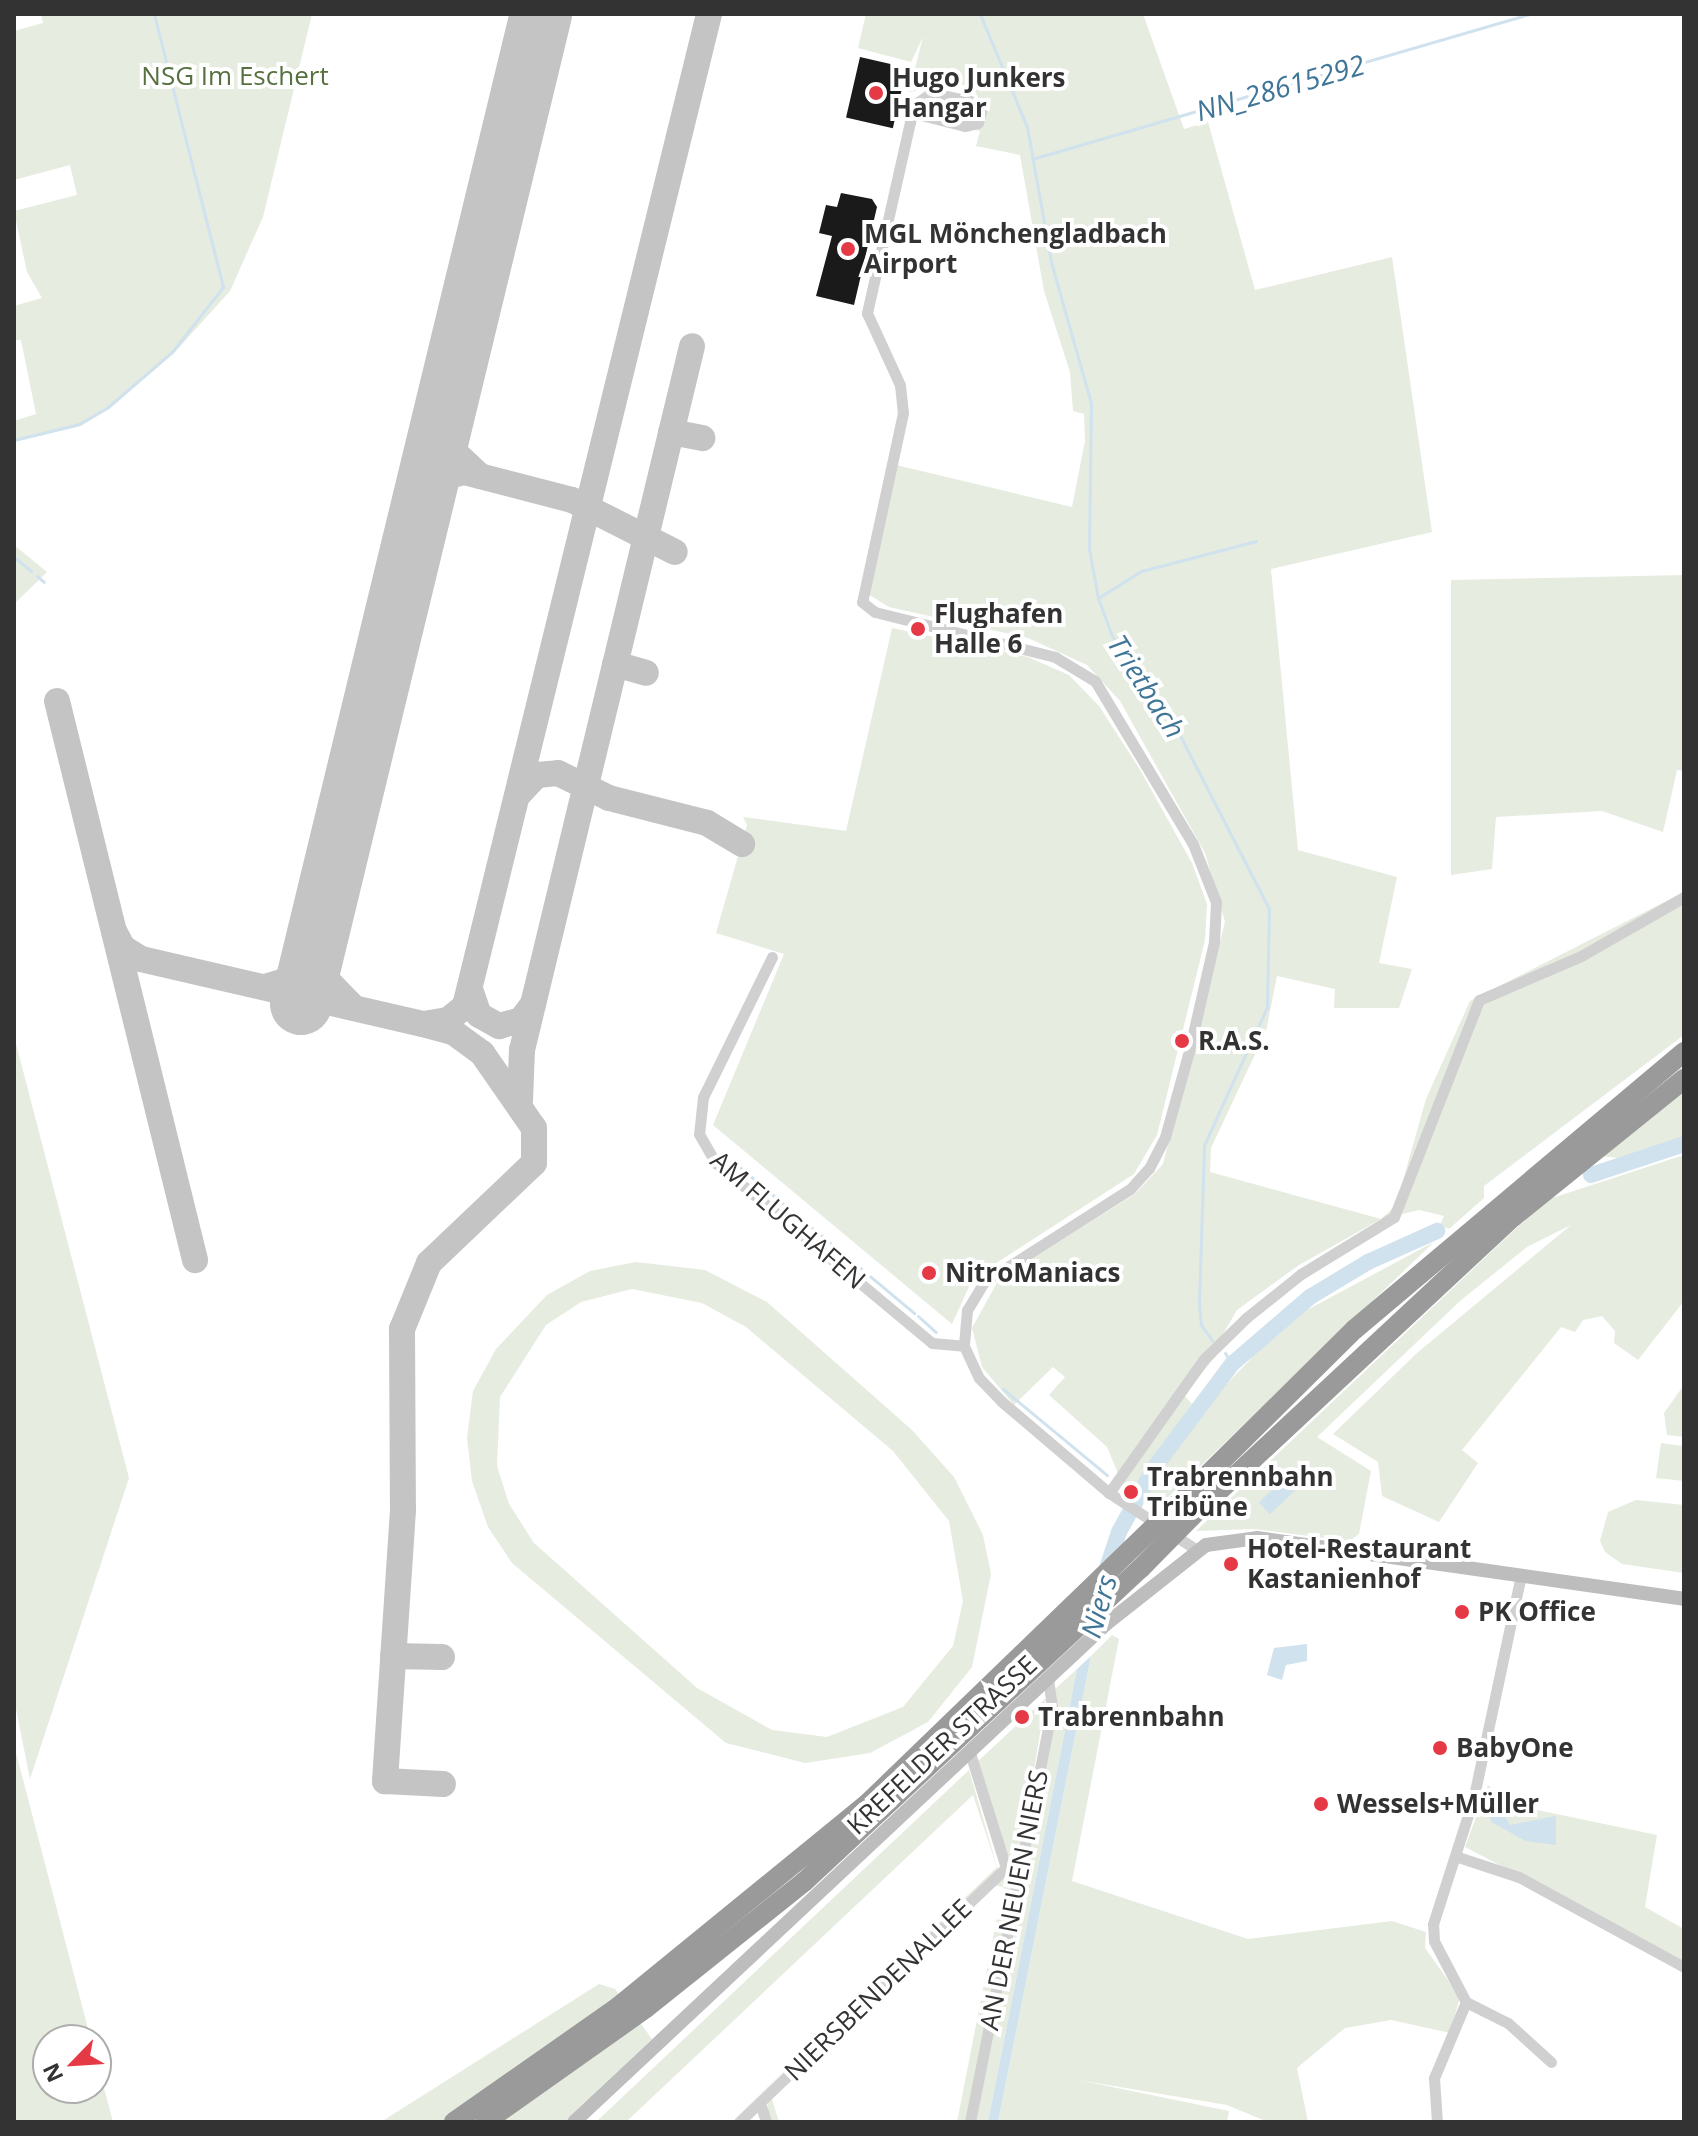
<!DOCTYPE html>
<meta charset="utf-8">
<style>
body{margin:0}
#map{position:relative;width:1698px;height:2136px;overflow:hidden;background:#fff;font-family:"Open Sans",sans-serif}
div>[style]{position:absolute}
.green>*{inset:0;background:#e6ecdf}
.water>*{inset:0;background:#cfe2ee;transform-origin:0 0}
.stream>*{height:3px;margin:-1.5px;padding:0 1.5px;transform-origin:1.5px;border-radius:1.5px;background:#cfe2ee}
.river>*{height:16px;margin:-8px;padding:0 8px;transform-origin:8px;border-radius:8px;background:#cfe2ee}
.taxiway>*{height:26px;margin:-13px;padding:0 13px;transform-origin:13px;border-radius:13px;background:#c4c4c4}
.runway>*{height:62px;margin:-31px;padding:0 31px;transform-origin:31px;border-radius:31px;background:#c4c4c4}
.building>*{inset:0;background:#1a1a1a;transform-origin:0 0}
.street>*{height:11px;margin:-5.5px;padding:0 5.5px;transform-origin:5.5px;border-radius:5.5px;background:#d0d0d0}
.secondary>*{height:14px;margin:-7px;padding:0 7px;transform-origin:7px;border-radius:7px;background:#bdbdbd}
.highway>*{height:20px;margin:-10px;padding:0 10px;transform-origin:10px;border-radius:10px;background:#9a9a9a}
.highway-bridge>*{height:20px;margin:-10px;padding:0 10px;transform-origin:10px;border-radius:10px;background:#9a9a9a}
.dots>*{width:22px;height:22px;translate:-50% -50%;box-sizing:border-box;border:4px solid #fff;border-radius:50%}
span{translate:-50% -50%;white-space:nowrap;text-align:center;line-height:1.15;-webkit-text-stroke:8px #fff;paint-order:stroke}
.park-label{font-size:26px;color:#56703f}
.poi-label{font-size:26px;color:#333;font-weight:700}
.left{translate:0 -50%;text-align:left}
.street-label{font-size:26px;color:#333}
.water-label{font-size:28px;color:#3f7597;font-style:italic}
.frame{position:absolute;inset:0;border:16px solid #333;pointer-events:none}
.north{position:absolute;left:32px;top:2024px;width:80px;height:80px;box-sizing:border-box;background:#fff;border:2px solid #adadad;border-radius:50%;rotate:245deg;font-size:22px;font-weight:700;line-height:32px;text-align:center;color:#333}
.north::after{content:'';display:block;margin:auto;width:28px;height:36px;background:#e63946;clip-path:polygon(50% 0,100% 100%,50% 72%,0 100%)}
</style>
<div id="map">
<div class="green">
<div style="clip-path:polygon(41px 14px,312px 14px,263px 217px,230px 291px,174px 353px,110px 408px,81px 426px,14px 442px,14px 421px,36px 414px,21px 340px,14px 340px,14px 306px,42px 298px,27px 272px,14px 211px,77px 195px,70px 165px,14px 180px,14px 31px,43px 23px)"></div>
<div style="clip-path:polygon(866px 14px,1143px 14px,1184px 129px,1208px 122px,1255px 290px,1392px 257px,1432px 532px,1271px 569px,1298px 850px,1397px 877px,1379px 963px,1412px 969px,1399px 1008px,1334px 1008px,1335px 989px,1277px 976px,1266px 1031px,1211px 1148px,1210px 1172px,1381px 1219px,1396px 1205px,1426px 1099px,1470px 1001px,1684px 892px,1684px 1035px,1484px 1186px,1484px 1198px,1449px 1229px,1440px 1225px,1444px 1216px,1419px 1210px,1381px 1219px,1299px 1265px,1237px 1310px,1219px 1341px,1220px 1351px,1184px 1395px,1192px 1404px,1137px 1494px,1122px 1483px,1107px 1447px,1049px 1395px,1065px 1377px,1053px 1367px,1014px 1405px,982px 1367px,972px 1328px,999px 1279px,1135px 1194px,1163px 1164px,1225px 922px,1205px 853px,1120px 701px,1087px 665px,1028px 638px,889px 607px,868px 594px,896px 465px,1072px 507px,1085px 441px,1084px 414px,1073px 411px,1070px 372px,1044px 291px,1020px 155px,976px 146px,980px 131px,975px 130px,985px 113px,974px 89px,937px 80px,935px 88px,909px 92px,923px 37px,911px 62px,858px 48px)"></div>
<div style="clip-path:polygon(14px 545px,47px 572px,14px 604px)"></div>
<div style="clip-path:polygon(1684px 575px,1684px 771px,1677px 770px,1663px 832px,1602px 811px,1496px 817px,1492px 869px,1451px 875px,1451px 580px)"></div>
<div style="clip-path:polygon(892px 628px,1028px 657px,1069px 675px,1099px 706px,1139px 768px,1192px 863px,1207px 904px,1205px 940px,1157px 1135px,1134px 1174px,973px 1278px,952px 1324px,713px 1125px,784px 954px,716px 933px,747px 825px,743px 817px,846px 831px)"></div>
<div style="clip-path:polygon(14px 1036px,129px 1478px,30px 1779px,14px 1699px)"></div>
<div style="clip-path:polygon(1684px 1089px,1684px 1140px,1620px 1158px,1598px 1156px)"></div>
<div style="clip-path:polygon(1684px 1155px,1684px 1301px,1638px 1360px,1614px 1343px,1615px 1331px,1602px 1316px,1583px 1320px,1575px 1332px,1561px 1327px,1462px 1450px,1478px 1463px,1439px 1522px,1382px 1496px,1378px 1462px,1333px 1434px,1417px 1353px,1571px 1225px,1527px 1247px,1460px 1301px,1317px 1437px,1371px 1471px,1359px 1534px,1349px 1541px,1254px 1529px,1196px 1531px,1546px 1200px)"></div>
<div style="clip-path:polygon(1434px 1242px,1162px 1503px,1146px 1490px,1195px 1417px,1270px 1339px,1307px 1310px)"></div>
<div style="clip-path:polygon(evenodd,636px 1262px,705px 1270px,767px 1302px,912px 1430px,954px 1477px,983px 1535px,991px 1574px,972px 1667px,928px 1722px,870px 1753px,805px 1763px,726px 1743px,512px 1563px,488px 1527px,472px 1481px,467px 1438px,473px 1391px,496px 1349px,547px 1295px,590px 1271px,636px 1262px,632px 1289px,702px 1303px,746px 1327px,893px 1451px,949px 1521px,963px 1601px,953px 1646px,903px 1707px,827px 1737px,772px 1730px,697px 1688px,534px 1543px,509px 1504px,497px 1466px,500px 1397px,546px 1325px,581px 1302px,632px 1289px)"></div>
<div style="clip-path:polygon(1684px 1385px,1684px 1437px,1667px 1435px,1664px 1413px)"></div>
<div style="clip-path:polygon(1661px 1443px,1684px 1446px,1684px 1481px,1656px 1478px)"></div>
<div style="clip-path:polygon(1636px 1500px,1684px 1505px,1684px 1573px,1622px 1564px,1605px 1552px,1600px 1541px,1608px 1512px)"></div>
<div style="clip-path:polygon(1112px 1635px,1119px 1639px,1072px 1881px,1248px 1939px,1392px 1921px,1426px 1932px,1425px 1948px,1460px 1997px,1450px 2033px,1391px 2020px,1345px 2028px,1297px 2068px,1308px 2122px,1268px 2122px,1227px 2105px,1078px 2080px,1229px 2111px,1227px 2122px,998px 2122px,1091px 1656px)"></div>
<div style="clip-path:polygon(1077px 1669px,988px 2122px,974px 2122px,1055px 1689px)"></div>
<div style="clip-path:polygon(1046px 1698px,1021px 1847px,1008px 1857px,976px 1763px)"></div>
<div style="clip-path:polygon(14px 1745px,91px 2040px,48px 2040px,48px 2088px,96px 2088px,96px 2058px,113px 2122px,14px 2122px)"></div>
<div style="clip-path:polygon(969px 1770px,998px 1870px,731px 2122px,997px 1867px,973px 1795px,626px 2122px,596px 2122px)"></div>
<div style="clip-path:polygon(1488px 1785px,1508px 1804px,1657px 1835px,1645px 1907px,1684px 1929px,1684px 1961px,1465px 1847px)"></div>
<div style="clip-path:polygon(1006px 1874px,1013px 1885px,967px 2122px,957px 2122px,1003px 1887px,994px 1885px,771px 2096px,779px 2122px,769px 2122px,767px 2099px)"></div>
<div style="clip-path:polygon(599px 1984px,615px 1989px,652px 2039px,564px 2122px,381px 2122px)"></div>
</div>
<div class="water">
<div style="left:1297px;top:1467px;width:16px;height:52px;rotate:47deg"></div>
<div style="clip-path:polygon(1307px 1644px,1307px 1661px,1286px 1665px,1282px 1680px,1267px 1675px,1274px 1648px)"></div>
<div style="clip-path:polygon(1091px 1656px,998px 2122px,988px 2122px,1077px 1669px)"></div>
<div style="clip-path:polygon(1492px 1792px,1510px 1825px,1556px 1816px,1556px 1845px,1526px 1841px,1491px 1822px,1485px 1801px)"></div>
</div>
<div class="stream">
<div style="left:980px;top:14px;width:122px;rotate:67.4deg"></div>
<div style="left:1027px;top:127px;width:137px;rotate:79.9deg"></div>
<div style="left:1051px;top:262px;width:147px;rotate:74.2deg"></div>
<div style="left:1091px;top:403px;width:146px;rotate:90.8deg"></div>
<div style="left:1089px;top:549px;width:50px;rotate:79.6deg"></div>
<div style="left:1098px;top:598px;width:40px;rotate:69.8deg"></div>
<div style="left:1112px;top:636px;width:105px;rotate:54.7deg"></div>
<div style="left:1173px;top:722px;width:210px;rotate:62.8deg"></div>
<div style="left:1269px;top:909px;width:98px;rotate:91.2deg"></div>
<div style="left:1267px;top:1007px;width:152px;rotate:114.5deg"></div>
<div style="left:1204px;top:1145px;width:158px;rotate:91.8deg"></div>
<div style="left:1199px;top:1303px;width:22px;rotate:85deg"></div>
<div style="left:1201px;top:1325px;width:19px;rotate:54deg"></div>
<div style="left:1032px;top:159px;width:518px;rotate:-16.26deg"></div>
<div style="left:14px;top:440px;width:67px;rotate:-13.8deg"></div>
<div style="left:79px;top:424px;width:34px;rotate:-30deg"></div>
<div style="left:108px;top:407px;width:84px;rotate:-40.7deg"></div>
<div style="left:172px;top:352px;width:83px;rotate:-51.9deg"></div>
<div style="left:223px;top:287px;width:282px;rotate:-104.2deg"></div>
<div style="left:14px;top:557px;width:22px;rotate:39deg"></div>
<div style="left:37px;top:576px;width:9px;rotate:41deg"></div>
<div style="left:1098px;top:598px;width:51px;rotate:-32.1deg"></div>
<div style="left:1141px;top:571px;width:119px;rotate:-14.6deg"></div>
<div style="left:737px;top:1165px;width:231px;rotate:39.9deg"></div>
<div style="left:918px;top:1316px;width:24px;rotate:42deg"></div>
<div style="left:1225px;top:1353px;width:13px;rotate:58deg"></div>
<div style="left:1003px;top:1389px;width:135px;rotate:39.6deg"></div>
</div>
<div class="river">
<div style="left:1591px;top:1175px;width:98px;rotate:-18.4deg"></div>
<div style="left:1105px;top:1574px;width:44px;rotate:-71.6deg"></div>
<div style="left:1119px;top:1532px;width:73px;rotate:-61.3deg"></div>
<div style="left:1154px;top:1468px;width:130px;rotate:-53.1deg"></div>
<div style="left:1232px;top:1364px;width:103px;rotate:-40.7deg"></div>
<div style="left:1310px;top:1297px;width:68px;rotate:-31.1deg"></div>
<div style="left:1368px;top:1262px;width:76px;rotate:-24.2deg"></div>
</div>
<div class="taxiway">
<div style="left:446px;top:404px;width:44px;rotate:84.8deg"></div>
<div style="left:450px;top:448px;width:41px;rotate:43deg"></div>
<div style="left:671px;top:432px;width:32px;rotate:11deg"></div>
<div style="left:424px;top:497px;width:23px;rotate:-52deg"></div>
<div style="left:438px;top:479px;width:27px;rotate:-15deg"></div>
<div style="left:464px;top:472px;width:112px;rotate:14.5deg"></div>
<div style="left:572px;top:500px;width:115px;rotate:26.8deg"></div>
<div style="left:615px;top:664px;width:32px;rotate:16deg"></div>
<div style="left:57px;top:701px;width:576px;rotate:76.13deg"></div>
<div style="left:520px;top:793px;width:25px;rotate:-47deg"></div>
<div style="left:537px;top:775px;width:21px;rotate:-5deg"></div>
<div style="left:558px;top:773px;width:57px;rotate:26.1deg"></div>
<div style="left:609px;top:798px;width:101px;rotate:14.3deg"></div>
<div style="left:707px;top:823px;width:41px;rotate:31deg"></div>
<div style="left:114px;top:931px;width:19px;rotate:62deg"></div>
<div style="left:123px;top:948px;width:21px;rotate:31deg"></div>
<div style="left:141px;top:959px;width:289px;rotate:13deg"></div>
<div style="left:423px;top:1024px;width:25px;rotate:-9deg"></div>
<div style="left:448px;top:1020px;width:22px;rotate:-39deg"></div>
<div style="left:465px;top:1006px;width:1022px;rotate:-76.18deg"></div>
<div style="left:316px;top:943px;width:36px;rotate:76deg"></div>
<div style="left:325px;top:978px;width:37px;rotate:46deg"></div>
<div style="left:265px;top:987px;width:28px;rotate:-17deg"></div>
<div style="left:292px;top:979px;width:43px;rotate:-56.3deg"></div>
<div style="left:471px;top:992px;width:24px;rotate:71deg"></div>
<div style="left:479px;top:1015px;width:23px;rotate:29deg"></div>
<div style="left:499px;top:1026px;width:23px;rotate:-15deg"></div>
<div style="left:521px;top:1020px;width:20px;rotate:-53deg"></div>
<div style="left:426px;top:1025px;width:28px;rotate:15deg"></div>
<div style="left:453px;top:1032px;width:36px;rotate:36deg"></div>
<div style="left:482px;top:1053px;width:91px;rotate:55.3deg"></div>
<div style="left:534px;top:1128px;width:35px;rotate:90deg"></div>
<div style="left:534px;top:1163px;width:145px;rotate:136.4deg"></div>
<div style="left:429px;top:1263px;width:71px;rotate:112.2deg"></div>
<div style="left:402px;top:1329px;width:181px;rotate:89.7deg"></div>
<div style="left:403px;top:1510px;width:272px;rotate:93.8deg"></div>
<div style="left:385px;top:1781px;width:58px;rotate:3deg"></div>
<div style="left:520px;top:1101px;width:51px;rotate:-87.8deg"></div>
<div style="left:522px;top:1050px;width:724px;rotate:-76.42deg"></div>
<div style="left:393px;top:1656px;width:49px;rotate:1.2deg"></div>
</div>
<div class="runway">
<div style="left:301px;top:1004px;width:1019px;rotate:-76.37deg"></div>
</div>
<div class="building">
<div style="left:860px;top:57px;width:48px;height:62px;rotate:13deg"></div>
<div style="clip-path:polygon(841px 193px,872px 199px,877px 207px,854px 305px,816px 296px,832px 236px,819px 233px,826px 205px,837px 207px)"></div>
</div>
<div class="street">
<div style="left:913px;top:113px;width:54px;rotate:14deg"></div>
<div style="left:965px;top:126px;width:13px;rotate:-13deg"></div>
<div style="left:978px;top:123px;width:12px;rotate:-76deg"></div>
<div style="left:981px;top:111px;width:15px;rotate:-138deg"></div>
<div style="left:970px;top:101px;width:40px;rotate:-168deg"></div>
<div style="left:931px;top:93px;width:16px;rotate:145deg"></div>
<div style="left:918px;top:102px;width:7px;rotate:117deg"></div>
<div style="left:915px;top:108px;width:8px;rotate:113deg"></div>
<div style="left:912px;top:115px;width:7px;rotate:106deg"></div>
<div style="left:910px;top:122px;width:196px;rotate:102.7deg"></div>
<div style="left:867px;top:313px;width:79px;rotate:65.4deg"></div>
<div style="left:900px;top:385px;width:28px;rotate:84deg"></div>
<div style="left:903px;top:413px;width:193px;rotate:102.2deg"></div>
<div style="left:862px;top:602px;width:16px;rotate:38deg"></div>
<div style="left:875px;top:612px;width:186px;rotate:14deg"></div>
<div style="left:1055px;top:657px;width:47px;rotate:31deg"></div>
<div style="left:1095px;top:681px;width:190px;rotate:59deg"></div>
<div style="left:1193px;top:844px;width:62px;rotate:68.4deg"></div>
<div style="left:1216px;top:902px;width:40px;rotate:92.9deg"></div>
<div style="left:1214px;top:942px;width:112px;rotate:102.9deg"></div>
<div style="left:1189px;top:1051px;width:89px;rotate:105.6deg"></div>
<div style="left:1165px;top:1137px;width:35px;rotate:117deg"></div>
<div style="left:1149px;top:1168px;width:28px;rotate:132deg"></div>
<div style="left:1130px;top:1189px;width:173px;rotate:147.5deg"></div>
<div style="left:984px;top:1282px;width:33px;rotate:121deg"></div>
<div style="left:967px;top:1310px;width:36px;rotate:95deg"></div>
<div style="left:964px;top:1346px;width:35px;rotate:65deg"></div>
<div style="left:979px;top:1378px;width:32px;rotate:46deg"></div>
<div style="left:1001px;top:1401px;width:142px;rotate:40.4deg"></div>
<div style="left:1109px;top:1493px;width:105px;rotate:32.9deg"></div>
<div style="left:772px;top:957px;width:156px;rotate:116.2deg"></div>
<div style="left:703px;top:1097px;width:37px;rotate:96deg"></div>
<div style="left:699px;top:1134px;width:34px;rotate:60deg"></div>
<div style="left:716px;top:1163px;width:281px;rotate:39.8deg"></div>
<div style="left:932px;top:1343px;width:32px;rotate:5deg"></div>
<div style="left:1109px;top:1493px;width:163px;rotate:-54.7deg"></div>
<div style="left:1203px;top:1360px;width:60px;rotate:-44.3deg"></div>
<div style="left:1246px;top:1318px;width:70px;rotate:-38.7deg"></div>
<div style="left:1301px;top:1274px;width:109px;rotate:-31.5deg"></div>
<div style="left:1394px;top:1217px;width:233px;rotate:-68.6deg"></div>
<div style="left:1479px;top:1000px;width:111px;rotate:-23.3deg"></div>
<div style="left:1581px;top:956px;width:119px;rotate:-29.8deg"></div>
<div style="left:970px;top:1753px;width:121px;rotate:72.6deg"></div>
<div style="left:1458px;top:1857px;width:64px;rotate:18.2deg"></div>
<div style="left:1519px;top:1877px;width:188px;rotate:28.6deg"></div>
<div style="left:1466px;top:2002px;width:47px;rotate:26.6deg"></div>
<div style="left:1508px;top:2023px;width:58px;rotate:42.2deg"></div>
<div style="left:760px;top:2103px;width:20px;rotate:72deg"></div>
<div style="left:739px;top:2122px;width:369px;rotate:-43.6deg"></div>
<div style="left:1006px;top:1868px;width:15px;rotate:-20deg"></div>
<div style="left:970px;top:2122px;width:423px;rotate:-78.8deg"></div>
<div style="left:1052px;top:1707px;width:28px;rotate:-98deg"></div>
<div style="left:1437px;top:2122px;width:44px;rotate:-93.9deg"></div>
<div style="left:1434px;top:2078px;width:82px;rotate:-67.2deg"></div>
<div style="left:1466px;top:2002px;width:69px;rotate:-117.7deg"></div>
<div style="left:1434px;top:1941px;width:17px;rotate:-93deg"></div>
<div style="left:1433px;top:1924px;width:134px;rotate:-72.2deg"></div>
<div style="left:1474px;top:1796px;width:226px;rotate:-78deg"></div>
</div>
<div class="secondary">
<div style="left:574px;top:2122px;width:729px;rotate:-43.11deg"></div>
<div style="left:1106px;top:1624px;width:127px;rotate:-38.3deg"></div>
<div style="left:1206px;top:1545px;width:51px;rotate:-7.8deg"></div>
<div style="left:1257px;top:1538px;width:431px;rotate:8.1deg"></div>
</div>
<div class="highway">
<div style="left:1179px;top:1503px;width:247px;rotate:-44.7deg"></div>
<div style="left:1355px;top:1329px;width:430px;rotate:-40.1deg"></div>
<div style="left:1192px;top:1516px;width:439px;rotate:-43deg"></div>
<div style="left:1513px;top:1217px;width:220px;rotate:-38.9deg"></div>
<div style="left:454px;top:2122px;width:200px;rotate:-35deg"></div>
<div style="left:485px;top:2122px;width:197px;rotate:-35.3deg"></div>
<div style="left:646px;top:2008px;width:202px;rotate:-38.6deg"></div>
<div style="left:804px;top:1882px;width:459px;rotate:-43deg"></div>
</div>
<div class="highway-bridge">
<div style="left:1140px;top:1569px;width:74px;rotate:-45.5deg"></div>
<div style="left:618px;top:2007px;width:320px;rotate:-39.2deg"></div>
<div style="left:866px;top:1805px;width:435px;rotate:-44deg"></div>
</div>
<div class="dots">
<div style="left:876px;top:93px;background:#e63946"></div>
<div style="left:848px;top:249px;background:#e63946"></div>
<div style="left:918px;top:629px;background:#e63946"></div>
<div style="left:1182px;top:1041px;background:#e63946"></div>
<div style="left:929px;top:1273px;background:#e63946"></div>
<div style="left:1131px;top:1492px;background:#e63946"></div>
<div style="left:1231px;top:1564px;background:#e63946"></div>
<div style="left:1462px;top:1612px;background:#e63946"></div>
<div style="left:1022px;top:1717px;background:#e63946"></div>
<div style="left:1440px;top:1748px;background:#e63946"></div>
<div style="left:1321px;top:1804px;background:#e63946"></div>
</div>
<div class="park-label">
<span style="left:235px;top:76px">NSG Im Eschert</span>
</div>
<div class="poi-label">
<span class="left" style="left:892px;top:93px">Hugo Junkers<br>Hangar</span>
<span class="left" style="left:864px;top:249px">MGL Mönchengladbach<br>Airport</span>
<span class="left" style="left:934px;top:629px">Flughafen<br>Halle 6</span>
<span class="left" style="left:1198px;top:1041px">R.A.S.</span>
<span class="left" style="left:945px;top:1273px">NitroManiacs</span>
<span class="left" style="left:1147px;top:1492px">Trabrennbahn<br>Tribüne</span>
<span class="left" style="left:1247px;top:1564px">Hotel-Restaurant<br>Kastanienhof</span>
<span class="left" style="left:1478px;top:1612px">PK Office</span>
<span class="left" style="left:1038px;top:1717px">Trabrennbahn</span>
<span class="left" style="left:1456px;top:1748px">BabyOne</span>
<span class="left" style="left:1337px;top:1804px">Wessels+Müller</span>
</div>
<div class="street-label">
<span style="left:788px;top:1220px;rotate:41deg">AM FLUGHAFEN</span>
<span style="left:942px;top:1745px;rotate:-43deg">KREFELDER STRASSE</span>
<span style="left:1014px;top:1900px;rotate:-79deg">AN DER NEUEN NIERS</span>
<span style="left:878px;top:1990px;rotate:-44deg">NIERSBENDENALLEE</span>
</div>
<div class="water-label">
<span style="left:1280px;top:87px;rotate:-16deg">NN_28615292</span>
<span style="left:1147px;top:686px;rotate:57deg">Trietbach</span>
<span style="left:1098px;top:1606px;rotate:-74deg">Niers</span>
</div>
<div class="frame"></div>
<div class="north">N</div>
</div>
